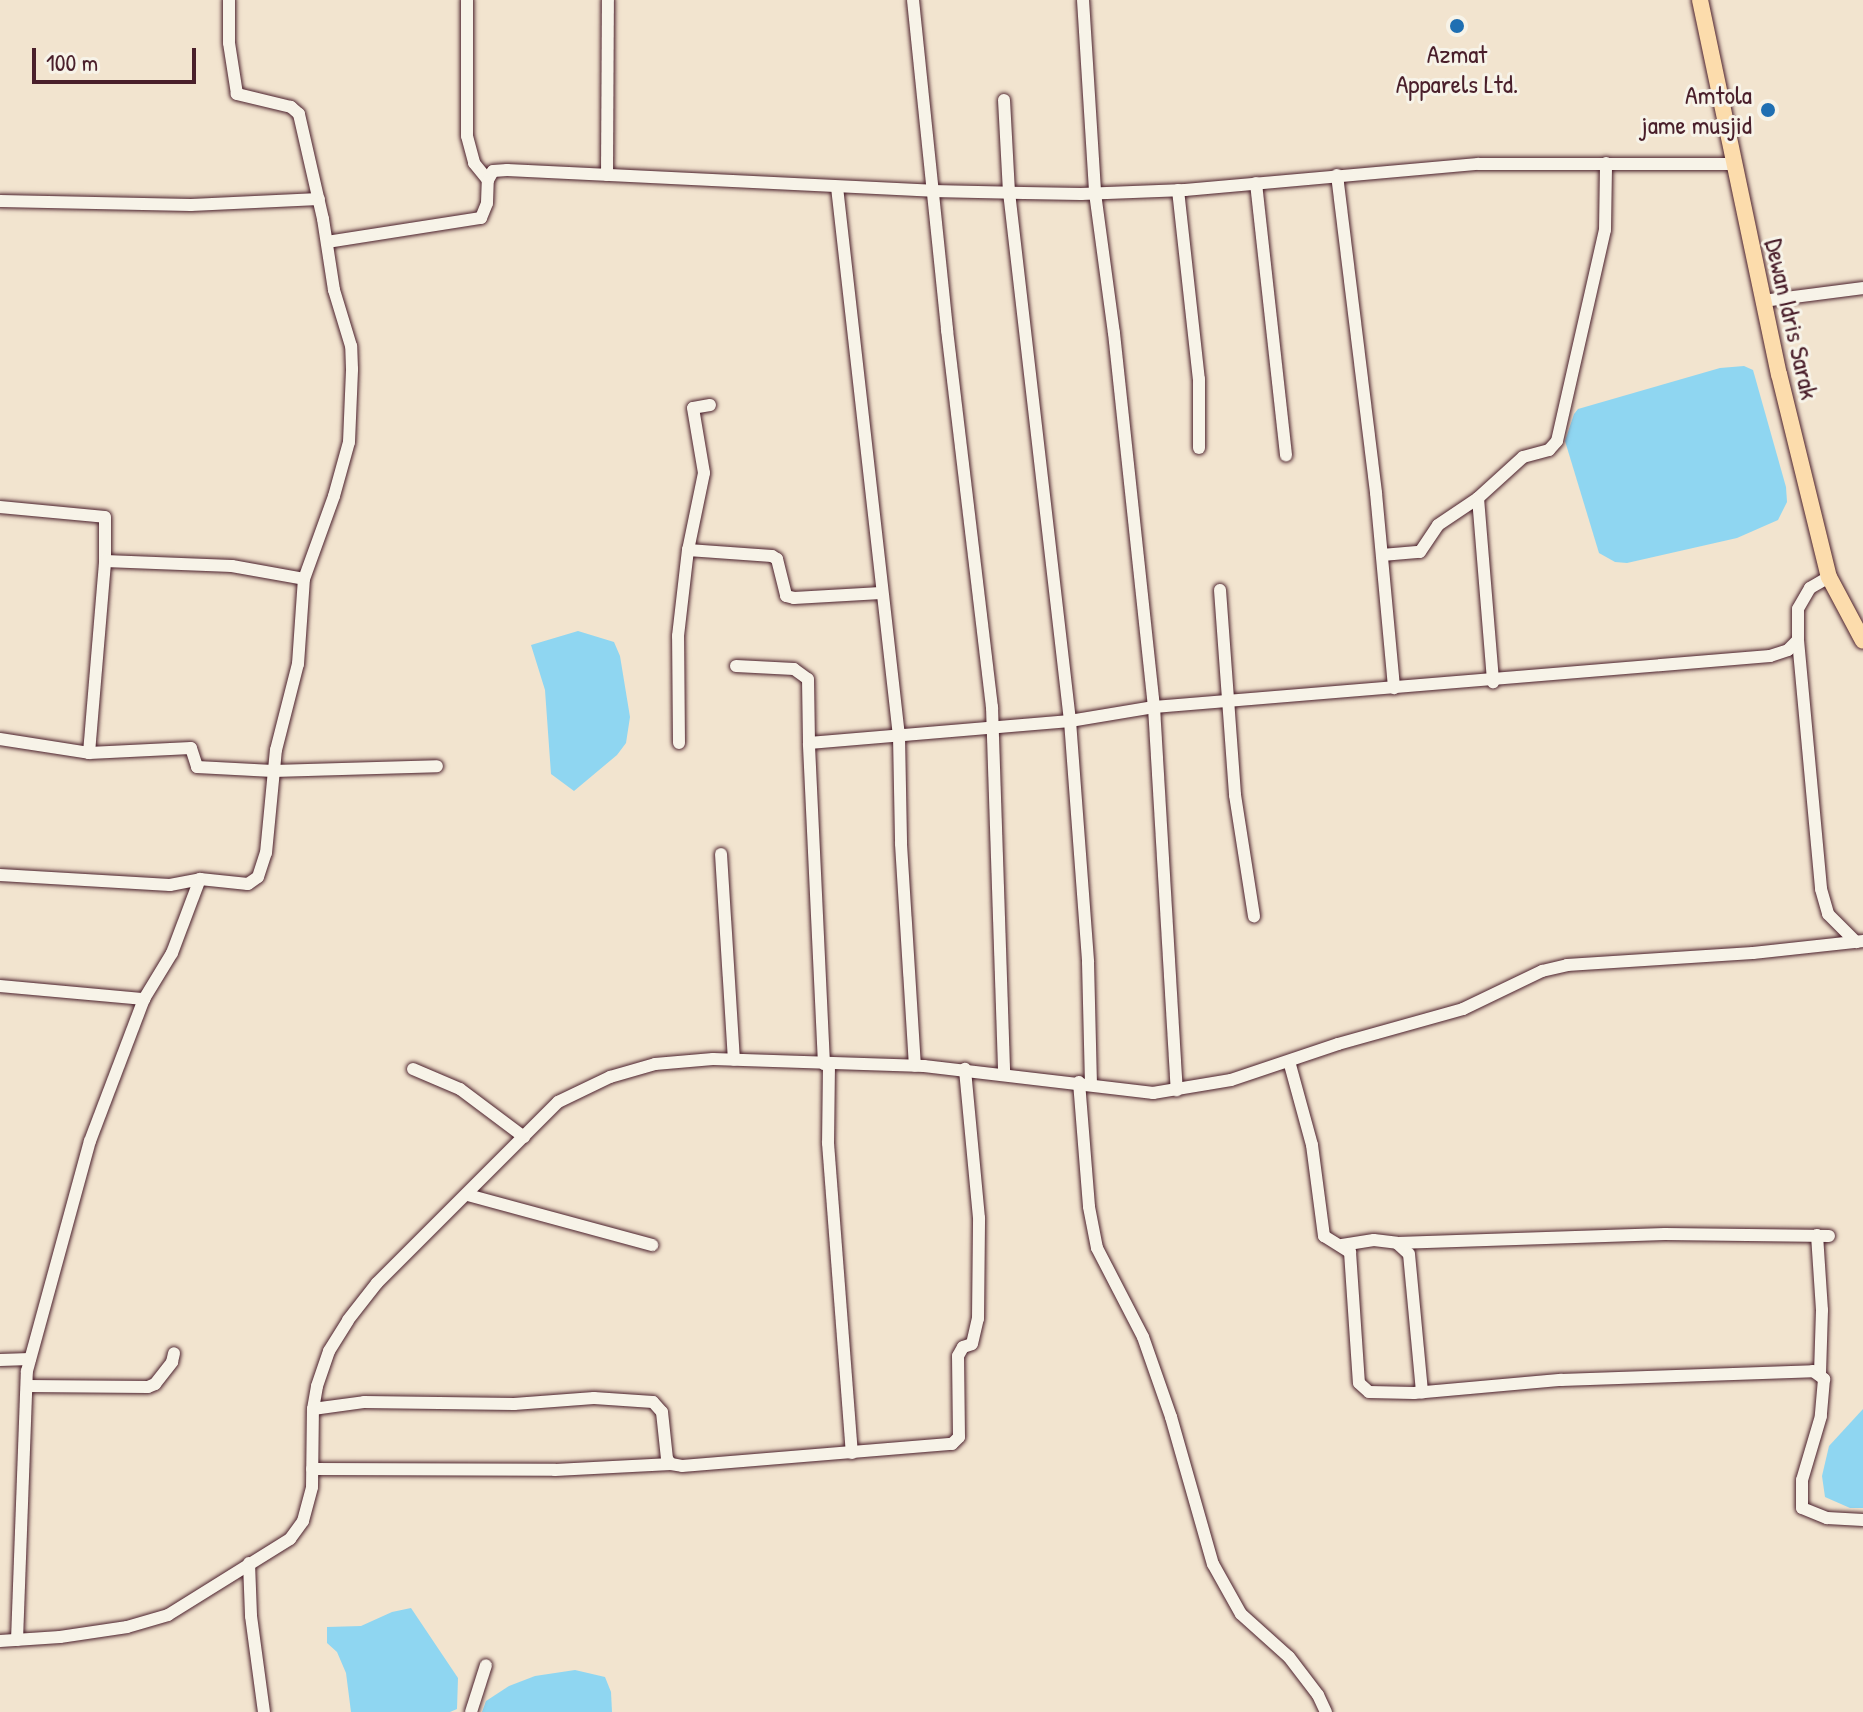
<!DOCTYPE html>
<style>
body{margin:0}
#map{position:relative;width:1863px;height:1712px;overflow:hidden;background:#f2e4cf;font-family:"Patrick Hand",sans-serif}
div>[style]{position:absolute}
.water>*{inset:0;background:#8fd6f1}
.roads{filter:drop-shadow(0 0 2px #4a1f2b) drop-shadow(0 0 2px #4a1f2b)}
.minor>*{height:12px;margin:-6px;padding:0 6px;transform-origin:6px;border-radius:6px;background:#f7f3e8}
.major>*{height:16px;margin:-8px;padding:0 8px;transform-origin:8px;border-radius:8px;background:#fcdcac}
.dots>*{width:22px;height:22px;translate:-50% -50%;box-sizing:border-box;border:4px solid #f7f3e8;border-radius:50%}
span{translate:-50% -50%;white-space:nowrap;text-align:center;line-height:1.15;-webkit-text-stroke:6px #f7f3e8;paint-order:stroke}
.poi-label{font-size:26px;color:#4a1f2b}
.right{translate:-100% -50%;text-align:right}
.street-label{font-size:26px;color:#4a1f2b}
.scale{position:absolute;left:32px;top:48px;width:164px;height:36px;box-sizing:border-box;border:4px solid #4a1f2b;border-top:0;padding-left:10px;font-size:24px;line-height:28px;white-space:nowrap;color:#4a1f2b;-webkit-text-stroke:6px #f7f3e8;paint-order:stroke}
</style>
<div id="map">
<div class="water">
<div style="clip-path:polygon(1744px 366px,1753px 370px,1786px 487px,1787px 502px,1778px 520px,1737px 538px,1627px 563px,1615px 562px,1599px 553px,1565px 441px,1574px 414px,1578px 409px,1720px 368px)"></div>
<div style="clip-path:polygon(578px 631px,614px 642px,620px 656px,630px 717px,626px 743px,617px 755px,574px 791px,551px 774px,545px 690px,531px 645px)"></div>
<div style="clip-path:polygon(1863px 1409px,1863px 1508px,1850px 1508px,1825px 1497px,1822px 1476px,1829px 1446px)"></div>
<div style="clip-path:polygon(411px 1608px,458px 1678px,457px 1709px,450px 1712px,351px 1712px,346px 1673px,337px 1652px,327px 1643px,327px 1627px,361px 1626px,392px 1612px)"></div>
<div style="clip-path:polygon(575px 1670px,605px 1677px,611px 1692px,612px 1712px,482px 1712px,486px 1701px,509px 1686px,535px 1676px)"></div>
</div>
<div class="roads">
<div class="minor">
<div style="left:467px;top:0;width:136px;rotate:90deg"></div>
<div style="left:467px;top:136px;width:28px;rotate:75deg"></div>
<div style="left:474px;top:163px;width:22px;rotate:51deg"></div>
<div style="left:913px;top:0;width:332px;rotate:84.1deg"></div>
<div style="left:947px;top:330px;width:380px;rotate:83.2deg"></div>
<div style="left:992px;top:707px;width:366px;rotate:88.1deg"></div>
<div style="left:1083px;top:0;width:193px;rotate:86.4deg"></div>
<div style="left:1095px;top:193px;width:141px;rotate:82.3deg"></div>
<div style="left:1114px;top:333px;width:376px;rotate:83.9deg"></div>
<div style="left:1154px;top:707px;width:384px;rotate:86.6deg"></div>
<div style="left:1004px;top:100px;width:92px;rotate:86.9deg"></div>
<div style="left:1009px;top:192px;width:533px;rotate:83.42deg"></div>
<div style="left:1070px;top:721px;width:242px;rotate:85.7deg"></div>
<div style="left:1088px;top:962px;width:122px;rotate:88.6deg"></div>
<div style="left:607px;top:175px;width:175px;rotate:-89.7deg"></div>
<div style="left:1337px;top:175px;width:320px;rotate:83deg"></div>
<div style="left:1376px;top:493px;width:196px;rotate:84.7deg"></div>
<div style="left:1256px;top:183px;width:274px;rotate:83.7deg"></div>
<div style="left:837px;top:187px;width:552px;rotate:83.56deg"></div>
<div style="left:899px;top:736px;width:108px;rotate:88.9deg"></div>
<div style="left:901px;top:844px;width:222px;rotate:86.4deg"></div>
<div style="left:1178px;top:190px;width:190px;rotate:83.7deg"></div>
<div style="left:1199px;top:379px;width:69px;rotate:90deg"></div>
<div style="left:0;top:201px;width:191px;rotate:1.2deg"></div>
<div style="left:191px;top:205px;width:128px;rotate:-2.7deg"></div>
<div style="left:327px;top:242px;width:156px;rotate:-8.9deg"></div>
<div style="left:481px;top:218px;width:16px;rotate:-68deg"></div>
<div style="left:487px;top:203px;width:23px;rotate:-88deg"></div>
<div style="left:488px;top:180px;width:10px;rotate:-61deg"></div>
<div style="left:493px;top:171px;width:14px;rotate:-4deg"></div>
<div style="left:507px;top:170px;width:426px;rotate:2.8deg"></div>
<div style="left:932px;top:191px;width:149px;rotate:1.2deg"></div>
<div style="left:1081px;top:194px;width:104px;rotate:-2.2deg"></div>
<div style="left:1185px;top:190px;width:294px;rotate:-5.1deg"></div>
<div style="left:1478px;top:164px;width:254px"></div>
<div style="left:1763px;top:301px;width:101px;rotate:-7.4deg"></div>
<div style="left:710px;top:405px;width:17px;rotate:170deg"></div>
<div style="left:693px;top:408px;width:66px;rotate:80.4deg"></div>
<div style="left:704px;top:473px;width:79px;rotate:101.7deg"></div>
<div style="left:688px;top:550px;width:84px;rotate:4.1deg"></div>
<div style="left:772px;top:556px;width:6px;rotate:31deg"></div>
<div style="left:777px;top:559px;width:38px;rotate:76deg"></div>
<div style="left:786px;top:596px;width:8px;rotate:14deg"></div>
<div style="left:794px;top:598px;width:87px;rotate:-3.3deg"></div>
<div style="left:1478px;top:498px;width:185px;rotate:85.3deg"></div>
<div style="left:0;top:507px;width:105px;rotate:5.4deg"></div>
<div style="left:105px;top:517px;width:44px;rotate:90deg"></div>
<div style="left:1382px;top:555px;width:38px;rotate:-5deg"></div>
<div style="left:1420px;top:552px;width:32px;rotate:-56deg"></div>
<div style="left:1438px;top:525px;width:48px;rotate:-34deg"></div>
<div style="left:1478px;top:498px;width:61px;rotate:-42.3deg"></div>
<div style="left:1523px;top:457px;width:27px;rotate:-15deg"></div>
<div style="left:1549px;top:450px;width:12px;rotate:-48deg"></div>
<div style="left:1557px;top:441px;width:216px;rotate:-77.2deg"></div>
<div style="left:1605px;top:230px;width:67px;rotate:-89.1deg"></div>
<div style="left:1829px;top:577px;width:22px;rotate:150deg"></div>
<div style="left:1810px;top:588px;width:24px;rotate:120deg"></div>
<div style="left:1798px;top:609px;width:31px;rotate:90deg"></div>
<div style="left:1798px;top:640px;width:250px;rotate:84.7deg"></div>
<div style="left:1821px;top:889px;width:26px;rotate:74deg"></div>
<div style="left:1828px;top:914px;width:40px;rotate:45deg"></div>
<div style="left:1220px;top:590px;width:206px;rotate:85.8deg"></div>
<div style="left:1235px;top:795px;width:123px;rotate:81.1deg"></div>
<div style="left:736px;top:666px;width:58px;rotate:3deg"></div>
<div style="left:794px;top:669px;width:17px;rotate:36deg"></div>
<div style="left:808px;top:679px;width:64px;rotate:89.1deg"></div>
<div style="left:0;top:739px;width:90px;rotate:8.9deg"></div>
<div style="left:89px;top:753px;width:102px;rotate:-2.8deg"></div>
<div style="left:191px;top:748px;width:20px;rotate:72deg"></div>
<div style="left:197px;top:767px;width:76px;rotate:3deg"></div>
<div style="left:273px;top:771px;width:164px;rotate:-1.7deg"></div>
<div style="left:679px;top:743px;width:107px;rotate:-90.5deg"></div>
<div style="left:678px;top:636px;width:87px;rotate:-83.4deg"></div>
<div style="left:89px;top:753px;width:193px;rotate:-85.2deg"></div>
<div style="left:105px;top:561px;width:127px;rotate:2.3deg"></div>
<div style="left:232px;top:566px;width:73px;rotate:10.2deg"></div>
<div style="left:721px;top:854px;width:206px;rotate:86.4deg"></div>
<div style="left:0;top:875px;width:170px;rotate:3.4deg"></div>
<div style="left:170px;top:885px;width:31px;rotate:-11deg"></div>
<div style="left:200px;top:879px;width:48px;rotate:5.9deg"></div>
<div style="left:248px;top:884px;width:12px;rotate:-35deg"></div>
<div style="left:258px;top:877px;width:25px;rotate:-72deg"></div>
<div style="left:266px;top:853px;width:103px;rotate:-84.5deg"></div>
<div style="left:276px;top:750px;width:89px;rotate:-75.7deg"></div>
<div style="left:298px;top:664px;width:85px;rotate:-86deg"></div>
<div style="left:304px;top:579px;width:88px;rotate:-70.1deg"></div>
<div style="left:334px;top:496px;width:56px;rotate:-74.5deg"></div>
<div style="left:349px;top:442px;width:73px;rotate:-87.6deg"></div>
<div style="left:352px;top:369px;width:23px;rotate:-92deg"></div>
<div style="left:351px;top:346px;width:59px;rotate:-106.9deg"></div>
<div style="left:334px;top:290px;width:72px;rotate:-98.8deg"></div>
<div style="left:323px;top:219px;width:108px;rotate:-102.9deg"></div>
<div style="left:299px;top:114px;width:11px;rotate:-139deg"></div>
<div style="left:291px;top:107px;width:56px;rotate:-166.5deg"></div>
<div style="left:237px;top:94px;width:52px;rotate:-98.9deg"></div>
<div style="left:229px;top:43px;width:43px;rotate:-90deg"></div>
<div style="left:0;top:986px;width:145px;rotate:5.2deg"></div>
<div style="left:144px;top:999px;width:54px;rotate:-58.7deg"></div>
<div style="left:172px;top:953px;width:79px;rotate:-69.3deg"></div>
<div style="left:1289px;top:1061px;width:87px;rotate:74.7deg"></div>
<div style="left:1312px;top:1145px;width:92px;rotate:82.5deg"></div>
<div style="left:1324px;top:1236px;width:31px;rotate:32deg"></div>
<div style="left:1350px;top:1252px;width:131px;rotate:86.1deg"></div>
<div style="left:1359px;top:1383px;width:13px;rotate:42deg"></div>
<div style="left:1369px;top:1392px;width:45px;rotate:1.3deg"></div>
<div style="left:1414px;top:1393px;width:148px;rotate:-5.1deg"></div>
<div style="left:1561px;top:1380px;width:252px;rotate:-2deg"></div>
<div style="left:1813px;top:1371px;width:14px;rotate:36deg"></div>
<div style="left:1824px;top:1379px;width:37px;rotate:95deg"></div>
<div style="left:1821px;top:1416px;width:67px;rotate:106.5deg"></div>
<div style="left:1802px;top:1480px;width:28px;rotate:90deg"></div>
<div style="left:1802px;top:1508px;width:27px;rotate:22deg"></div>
<div style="left:1827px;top:1518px;width:36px;rotate:3deg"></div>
<div style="left:824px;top:1064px;width:321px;rotate:-92.7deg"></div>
<div style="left:809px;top:743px;width:262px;rotate:-4.8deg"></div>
<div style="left:1070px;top:721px;width:85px;rotate:-9.5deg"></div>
<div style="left:1154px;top:707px;width:618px;rotate:-4.73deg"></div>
<div style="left:1770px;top:656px;width:19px;rotate:-18deg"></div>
<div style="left:1788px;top:650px;width:14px;rotate:-45deg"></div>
<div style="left:829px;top:1064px;width:79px;rotate:90.7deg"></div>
<div style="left:828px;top:1143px;width:311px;rotate:85.6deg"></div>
<div style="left:413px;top:1069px;width:51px;rotate:23.1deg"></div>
<div style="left:460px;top:1089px;width:80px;rotate:36.9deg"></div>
<div style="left:1079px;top:1082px;width:125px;rotate:85.4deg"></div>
<div style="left:1089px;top:1207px;width:42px;rotate:79deg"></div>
<div style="left:1097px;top:1248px;width:100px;rotate:62.7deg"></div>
<div style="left:1143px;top:1337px;width:85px;rotate:70.7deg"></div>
<div style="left:1171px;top:1417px;width:153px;rotate:74.1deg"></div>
<div style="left:1213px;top:1564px;width:57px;rotate:60.8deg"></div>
<div style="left:1241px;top:1614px;width:64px;rotate:41.9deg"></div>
<div style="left:1289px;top:1657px;width:48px;rotate:52.7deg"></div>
<div style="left:1318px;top:1695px;width:19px;rotate:65deg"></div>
<div style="left:468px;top:1195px;width:191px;rotate:15.2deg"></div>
<div style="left:1817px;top:1235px;width:75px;rotate:86.2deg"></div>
<div style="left:1822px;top:1310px;width:63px;rotate:91.8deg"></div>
<div style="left:1397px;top:1243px;width:268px;rotate:-1.9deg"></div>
<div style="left:1665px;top:1234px;width:164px;rotate:0.7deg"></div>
<div style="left:1342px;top:1245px;width:32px;rotate:-9deg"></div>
<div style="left:1374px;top:1240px;width:23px;rotate:7deg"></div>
<div style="left:1397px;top:1243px;width:16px;rotate:43deg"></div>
<div style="left:1409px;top:1254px;width:139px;rotate:84.6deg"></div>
<div style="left:0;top:1360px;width:30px;rotate:-2deg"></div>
<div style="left:27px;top:1386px;width:121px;rotate:0.5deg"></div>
<div style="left:148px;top:1387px;width:8px;rotate:-23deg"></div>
<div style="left:155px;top:1384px;width:28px;rotate:-52deg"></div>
<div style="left:172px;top:1362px;width:9px;rotate:-77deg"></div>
<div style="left:313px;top:1409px;width:51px;rotate:-7.8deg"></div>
<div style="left:364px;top:1402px;width:150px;rotate:0.8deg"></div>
<div style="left:514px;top:1404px;width:80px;rotate:-4.3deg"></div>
<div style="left:594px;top:1398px;width:59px;rotate:3.9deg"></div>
<div style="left:653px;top:1402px;width:13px;rotate:48deg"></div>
<div style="left:662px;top:1412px;width:47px;rotate:83.9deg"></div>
<div style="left:667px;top:1459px;width:6px;rotate:51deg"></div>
<div style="left:671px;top:1464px;width:11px;rotate:10deg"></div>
<div style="left:682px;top:1466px;width:271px;rotate:-4.7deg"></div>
<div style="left:952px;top:1444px;width:10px;rotate:-45deg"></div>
<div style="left:959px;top:1437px;width:81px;rotate:-90.7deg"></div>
<div style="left:958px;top:1356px;width:10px;rotate:-61deg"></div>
<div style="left:963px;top:1347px;width:9px;rotate:-18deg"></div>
<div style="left:972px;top:1344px;width:26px;rotate:-77deg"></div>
<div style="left:978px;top:1319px;width:101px;rotate:-89.4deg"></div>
<div style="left:979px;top:1218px;width:150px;rotate:-95.4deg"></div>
<div style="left:312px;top:1469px;width:243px;rotate:0.2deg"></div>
<div style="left:555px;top:1470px;width:116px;rotate:-3deg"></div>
<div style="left:249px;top:1563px;width:53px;rotate:87.8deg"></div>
<div style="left:251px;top:1616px;width:97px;rotate:82.3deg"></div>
<div style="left:17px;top:1640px;width:269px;rotate:-87.9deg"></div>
<div style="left:27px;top:1371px;width:238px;rotate:-74.7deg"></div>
<div style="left:90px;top:1141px;width:152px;rotate:-69.2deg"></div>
<div style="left:0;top:1641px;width:60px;rotate:-3.8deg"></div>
<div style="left:60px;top:1637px;width:68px;rotate:-8.5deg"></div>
<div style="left:127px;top:1627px;width:43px;rotate:-16.3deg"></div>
<div style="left:168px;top:1615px;width:144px;rotate:-31.9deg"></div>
<div style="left:290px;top:1539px;width:22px;rotate:-54deg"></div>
<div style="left:303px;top:1521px;width:35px;rotate:-75deg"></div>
<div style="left:312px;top:1487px;width:78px;rotate:-89.3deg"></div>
<div style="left:313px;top:1409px;width:23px;rotate:-80deg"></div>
<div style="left:317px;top:1386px;width:37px;rotate:-71deg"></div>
<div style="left:329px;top:1351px;width:36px;rotate:-58deg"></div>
<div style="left:348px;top:1320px;width:47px;rotate:-51.9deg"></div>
<div style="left:377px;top:1283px;width:256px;rotate:-45deg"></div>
<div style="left:558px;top:1102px;width:58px;rotate:-25.7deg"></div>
<div style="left:610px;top:1077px;width:47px;rotate:-16.1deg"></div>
<div style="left:655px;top:1064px;width:58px;rotate:-4.9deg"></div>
<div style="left:713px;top:1059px;width:211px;rotate:1.9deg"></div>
<div style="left:924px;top:1066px;width:231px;rotate:6.7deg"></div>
<div style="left:1153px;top:1093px;width:79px;rotate:-9.5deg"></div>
<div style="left:1231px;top:1080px;width:113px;rotate:-18.6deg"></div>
<div style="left:1338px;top:1044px;width:130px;rotate:-15.6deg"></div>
<div style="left:1463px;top:1009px;width:88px;rotate:-25.7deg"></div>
<div style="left:1542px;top:971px;width:26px;rotate:-13deg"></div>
<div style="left:1567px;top:965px;width:186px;rotate:-3.7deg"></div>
<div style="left:1753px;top:953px;width:111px;rotate:-6.2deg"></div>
<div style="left:471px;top:1712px;width:49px;rotate:-72.3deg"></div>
</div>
<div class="major">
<div style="left:1700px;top:0;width:382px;rotate:78.1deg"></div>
<div style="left:1779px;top:374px;width:209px;rotate:76.2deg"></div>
<div style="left:1829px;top:577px;width:72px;rotate:62deg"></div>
</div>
</div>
<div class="dots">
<div style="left:1457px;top:26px;background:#1f6fb2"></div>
<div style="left:1768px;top:110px;background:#1f6fb2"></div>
</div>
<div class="poi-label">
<span style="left:1457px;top:69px">Azmat<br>Apparels Ltd.</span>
<span class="right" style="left:1752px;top:110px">Amtola<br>jame musjid</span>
</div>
<div class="street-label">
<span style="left:1792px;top:319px;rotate:77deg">Dewan Idris Sarak</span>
</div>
<div class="scale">100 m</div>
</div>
